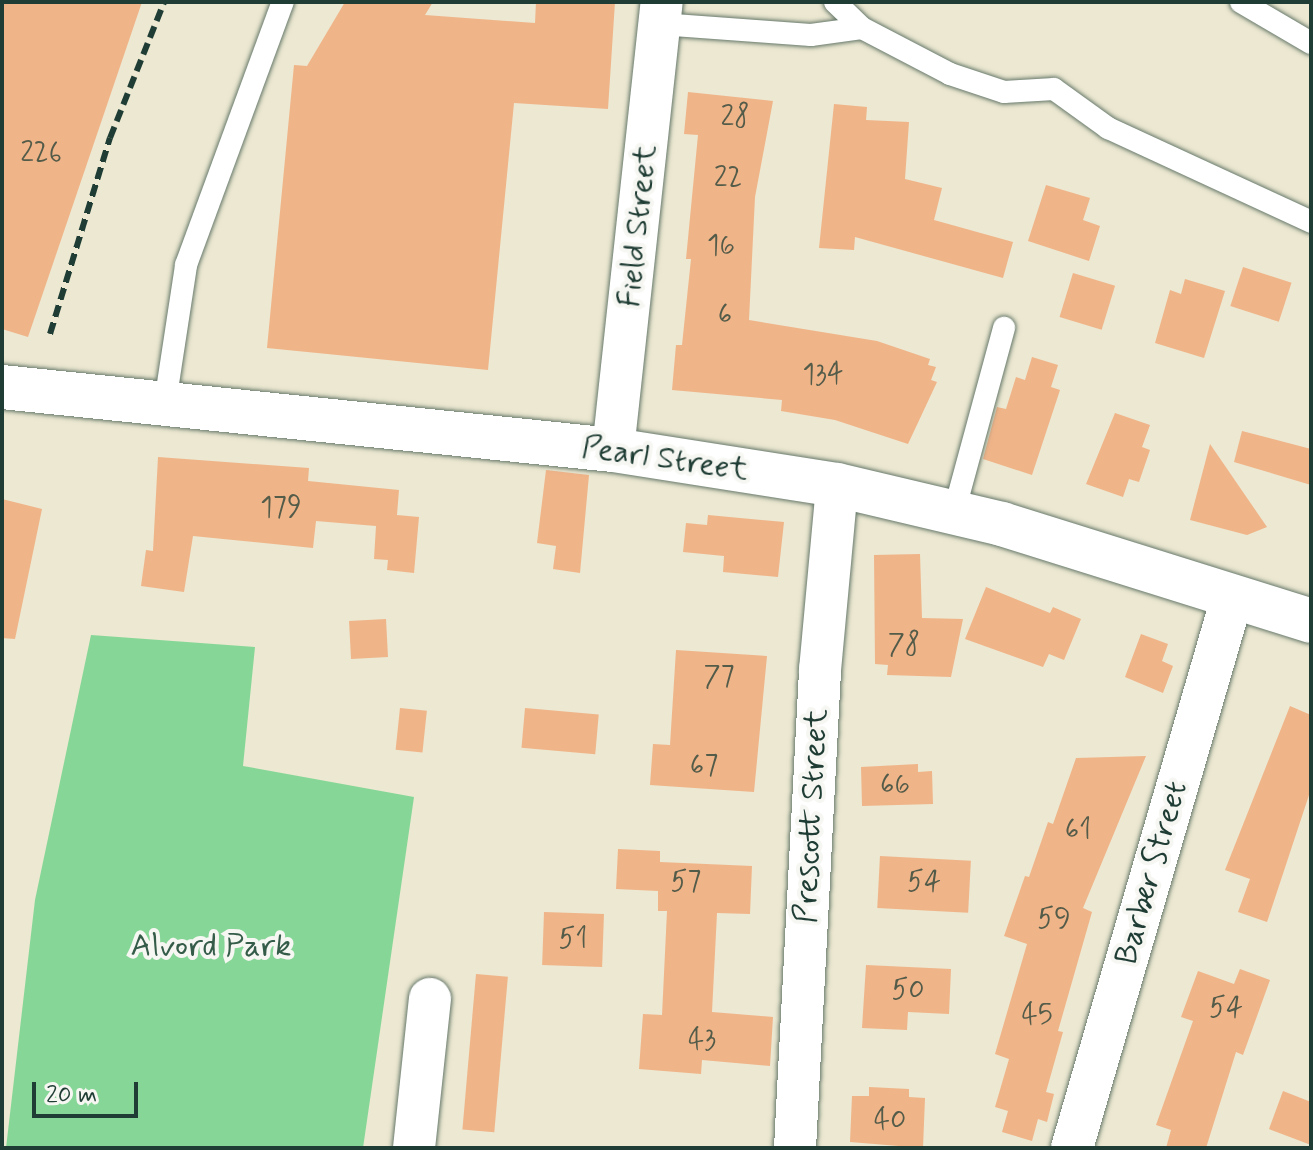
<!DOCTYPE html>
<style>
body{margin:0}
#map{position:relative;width:1313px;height:1150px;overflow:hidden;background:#ece8d1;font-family:Mynerve,sans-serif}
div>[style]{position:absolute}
.green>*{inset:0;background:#86d797}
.building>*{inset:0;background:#f0b489;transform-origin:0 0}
.roads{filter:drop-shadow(0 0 2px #67796b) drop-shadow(0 0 2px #67796b)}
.service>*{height:22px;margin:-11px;padding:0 11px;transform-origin:11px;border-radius:11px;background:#fff}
.minor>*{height:42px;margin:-21px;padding:0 21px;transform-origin:21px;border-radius:21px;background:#fff}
.tertiary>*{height:44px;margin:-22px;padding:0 22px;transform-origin:22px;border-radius:22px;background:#fff}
.rail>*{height:6px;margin-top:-3px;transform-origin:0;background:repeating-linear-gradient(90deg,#1f3d34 0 12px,transparent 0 18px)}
span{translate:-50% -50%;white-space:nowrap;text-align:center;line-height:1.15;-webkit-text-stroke:8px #f6f6f2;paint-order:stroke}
.number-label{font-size:28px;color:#535b49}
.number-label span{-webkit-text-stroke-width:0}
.street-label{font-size:32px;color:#1f3d34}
.park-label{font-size:32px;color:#345c48}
.frame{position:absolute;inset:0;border:4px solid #1f3d34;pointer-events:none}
.scale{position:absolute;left:32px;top:1082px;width:106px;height:36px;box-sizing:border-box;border:4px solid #1f3d34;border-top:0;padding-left:10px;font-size:24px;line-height:28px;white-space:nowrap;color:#1f3d34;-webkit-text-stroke:6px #f6f6f2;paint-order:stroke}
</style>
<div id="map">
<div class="green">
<div style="clip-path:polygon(91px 635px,255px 647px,243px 766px,414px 797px,363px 1148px,6px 1148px,35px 900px)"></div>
</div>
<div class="building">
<div style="clip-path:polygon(2px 2px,142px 2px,28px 337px,2px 329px)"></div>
<div style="clip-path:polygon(345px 2px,433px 2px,425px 15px,535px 23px,536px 2px,615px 2px,608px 109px,514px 103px,488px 370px,267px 348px,294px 65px,307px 66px)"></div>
<div style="clip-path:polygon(688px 92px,773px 101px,755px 197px,749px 320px,877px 341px,930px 359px,928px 365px,936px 367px,931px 380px,937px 382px,908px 444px,835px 420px,781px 411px,782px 400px,672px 390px,676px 345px,682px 345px,691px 259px,686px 259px,698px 135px,684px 134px)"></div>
<div style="clip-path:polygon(834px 104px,867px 107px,866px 120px,909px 122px,905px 179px,942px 188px,934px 220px,1013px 242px,1003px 278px,855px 237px,854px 250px,819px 248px)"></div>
<div style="clip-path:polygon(1046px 185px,1090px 198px,1083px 220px,1100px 226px,1089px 261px,1028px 241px)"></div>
<div style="left:1243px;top:267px;width:51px;height:41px;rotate:18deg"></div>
<div style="left:1073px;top:273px;width:44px;height:46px;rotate:17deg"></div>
<div style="clip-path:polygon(1185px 279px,1225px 291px,1204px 358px,1155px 343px,1170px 290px,1181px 294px)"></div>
<div style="clip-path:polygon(1032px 357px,1058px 365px,1051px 387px,1060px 390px,1032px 475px,983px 459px,997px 407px,1006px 409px,1016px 377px,1025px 380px)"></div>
<div style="clip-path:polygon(1115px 413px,1150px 425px,1142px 447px,1150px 450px,1139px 482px,1129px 479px,1123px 497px,1086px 484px)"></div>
<div style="clip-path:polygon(1242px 431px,1311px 449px,1311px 485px,1234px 462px)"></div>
<div style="clip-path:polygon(1210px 444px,1267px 527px,1247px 535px,1190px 520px)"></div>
<div style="clip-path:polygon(158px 457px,309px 468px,308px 481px,399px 490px,397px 515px,419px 517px,414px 573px,387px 570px,388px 560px,374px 559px,376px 526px,316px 521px,313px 548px,193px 536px,184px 592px,141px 586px,146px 550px,153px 551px)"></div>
<div style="clip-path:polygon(546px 470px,589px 475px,580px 573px,553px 569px,556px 546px,537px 543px)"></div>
<div style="clip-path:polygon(2px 499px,42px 509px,15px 639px,2px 638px)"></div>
<div style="clip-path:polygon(708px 515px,784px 522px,778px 577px,723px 572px,724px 556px,683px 552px,686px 523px,707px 525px)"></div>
<div style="clip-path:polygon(920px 554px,922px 618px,963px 619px,951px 677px,887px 675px,888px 665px,875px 664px,874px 555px)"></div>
<div style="clip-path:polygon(986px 587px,1050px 613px,1053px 607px,1081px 619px,1064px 660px,1049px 654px,1043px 667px,965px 639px)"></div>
<div style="left:386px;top:619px;width:38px;height:37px;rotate:87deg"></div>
<div style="clip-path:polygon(1141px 634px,1168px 644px,1162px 661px,1173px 666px,1163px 693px,1125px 677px)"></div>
<div style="clip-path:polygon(676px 650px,767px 656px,754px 792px,650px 785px,653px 744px,670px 745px)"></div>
<div style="clip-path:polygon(1290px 706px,1311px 715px,1311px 789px,1267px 922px,1238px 912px,1250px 879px,1225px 870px)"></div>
<div style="left:400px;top:708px;width:27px;height:42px;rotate:6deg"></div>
<div style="left:525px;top:708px;width:74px;height:40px;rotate:5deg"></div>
<div style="clip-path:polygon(1146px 756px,1083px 908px,1092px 912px,1058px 1031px,1063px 1032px,1046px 1092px,1054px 1094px,1047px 1122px,1038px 1119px,1032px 1141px,1002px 1132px,1008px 1111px,995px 1107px,1009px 1059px,995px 1054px,1027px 944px,1004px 936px,1025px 876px,1029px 877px,1048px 822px,1053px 824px,1076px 758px)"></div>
<div style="clip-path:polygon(918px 764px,918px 772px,932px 771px,933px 804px,862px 806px,861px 767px)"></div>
<div style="clip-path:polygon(618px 849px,660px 851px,660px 862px,752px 866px,750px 914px,717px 913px,712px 1012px,773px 1017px,770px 1066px,702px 1060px,701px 1074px,639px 1069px,643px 1014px,662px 1015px,667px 911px,658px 911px,658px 891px,616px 889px)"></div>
<div style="left:880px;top:856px;width:91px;height:52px;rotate:3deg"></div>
<div style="left:544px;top:912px;width:60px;height:53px;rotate:2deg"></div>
<div style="clip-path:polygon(866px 965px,951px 969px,949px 1014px,908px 1012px,907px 1030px,862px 1028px)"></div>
<div style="clip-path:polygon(1240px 969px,1270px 980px,1243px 1055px,1236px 1052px,1206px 1148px,1166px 1148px,1171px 1130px,1156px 1125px,1193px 1021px,1181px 1017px,1198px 971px,1234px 984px)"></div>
<div style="left:476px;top:974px;width:32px;height:156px;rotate:5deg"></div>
<div style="clip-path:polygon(869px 1087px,909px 1089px,909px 1097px,925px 1098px,923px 1148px,850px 1142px,852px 1096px,869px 1096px)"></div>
<div style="clip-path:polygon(1283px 1091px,1311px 1102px,1311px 1145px,1269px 1129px)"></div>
</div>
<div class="roads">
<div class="service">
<div style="left:835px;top:2px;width:37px;rotate:44deg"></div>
<div style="left:862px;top:28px;width:99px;rotate:27.6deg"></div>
<div style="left:950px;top:74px;width:57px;rotate:18.4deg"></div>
<div style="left:1004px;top:92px;width:50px;rotate:-3.4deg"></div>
<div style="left:1054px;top:89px;width:67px;rotate:35.8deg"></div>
<div style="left:1108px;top:128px;width:224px;rotate:24.8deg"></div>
<div style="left:1241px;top:2px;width:81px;rotate:30.4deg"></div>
<div style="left:660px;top:24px;width:151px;rotate:4.2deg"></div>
<div style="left:811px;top:35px;width:51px;rotate:-7.8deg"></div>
<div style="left:165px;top:403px;width:140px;rotate:-81.3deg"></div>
<div style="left:186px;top:265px;width:280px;rotate:-69.8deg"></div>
<div style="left:954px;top:512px;width:191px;rotate:-74.8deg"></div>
</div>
<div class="minor">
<div style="left:613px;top:450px;width:451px;rotate:-83.8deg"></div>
<div style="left:414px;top:1148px;width:150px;rotate:-83.9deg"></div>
<div style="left:795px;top:1148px;width:479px;rotate:-87deg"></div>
<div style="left:820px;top:670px;width:186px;rotate:-84.7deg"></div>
<div style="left:1072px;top:1148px;width:573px;rotate:-73.78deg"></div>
</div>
<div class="tertiary">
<div style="left:2px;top:387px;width:614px;rotate:5.89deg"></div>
<div style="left:613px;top:450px;width:227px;rotate:8.9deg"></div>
<div style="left:837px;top:485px;width:170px;rotate:13.3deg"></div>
<div style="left:1002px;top:524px;width:324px;rotate:17.4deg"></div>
</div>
</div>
<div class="rail">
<div style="left:50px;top:334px;width:205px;rotate:-73deg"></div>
<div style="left:110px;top:138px;width:146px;rotate:-68.3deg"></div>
</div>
<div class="number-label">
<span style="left:735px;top:118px">28</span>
<span style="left:41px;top:154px">226</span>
<span style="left:728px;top:179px">22</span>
<span style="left:721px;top:247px">16</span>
<span style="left:725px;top:316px">6</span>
<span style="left:823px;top:376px">134</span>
<span style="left:281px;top:509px">179</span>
<span style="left:904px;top:646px">78</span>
<span style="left:719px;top:678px">77</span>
<span style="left:704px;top:767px">67</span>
<span style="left:895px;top:786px">66</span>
<span style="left:1078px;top:831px">61</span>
<span style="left:686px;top:883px">57</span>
<span style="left:924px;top:883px">54</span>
<span style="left:1054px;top:920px">59</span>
<span style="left:573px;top:940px">51</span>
<span style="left:908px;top:991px">50</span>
<span style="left:1226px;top:1009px">54</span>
<span style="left:1037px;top:1016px">45</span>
<span style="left:702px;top:1041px">43</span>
<span style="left:890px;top:1121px">40</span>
</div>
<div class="street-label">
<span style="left:638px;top:226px;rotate:-84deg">Field Street</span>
<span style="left:665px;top:459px;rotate:8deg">Pearl Street</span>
<span style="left:812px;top:816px;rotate:-87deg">Prescott Street</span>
<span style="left:1152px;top:873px;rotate:-74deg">Barber Street</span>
</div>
<div class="park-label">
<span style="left:211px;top:946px">Alvord Park</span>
</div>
<div class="frame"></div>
<div class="scale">20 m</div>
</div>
